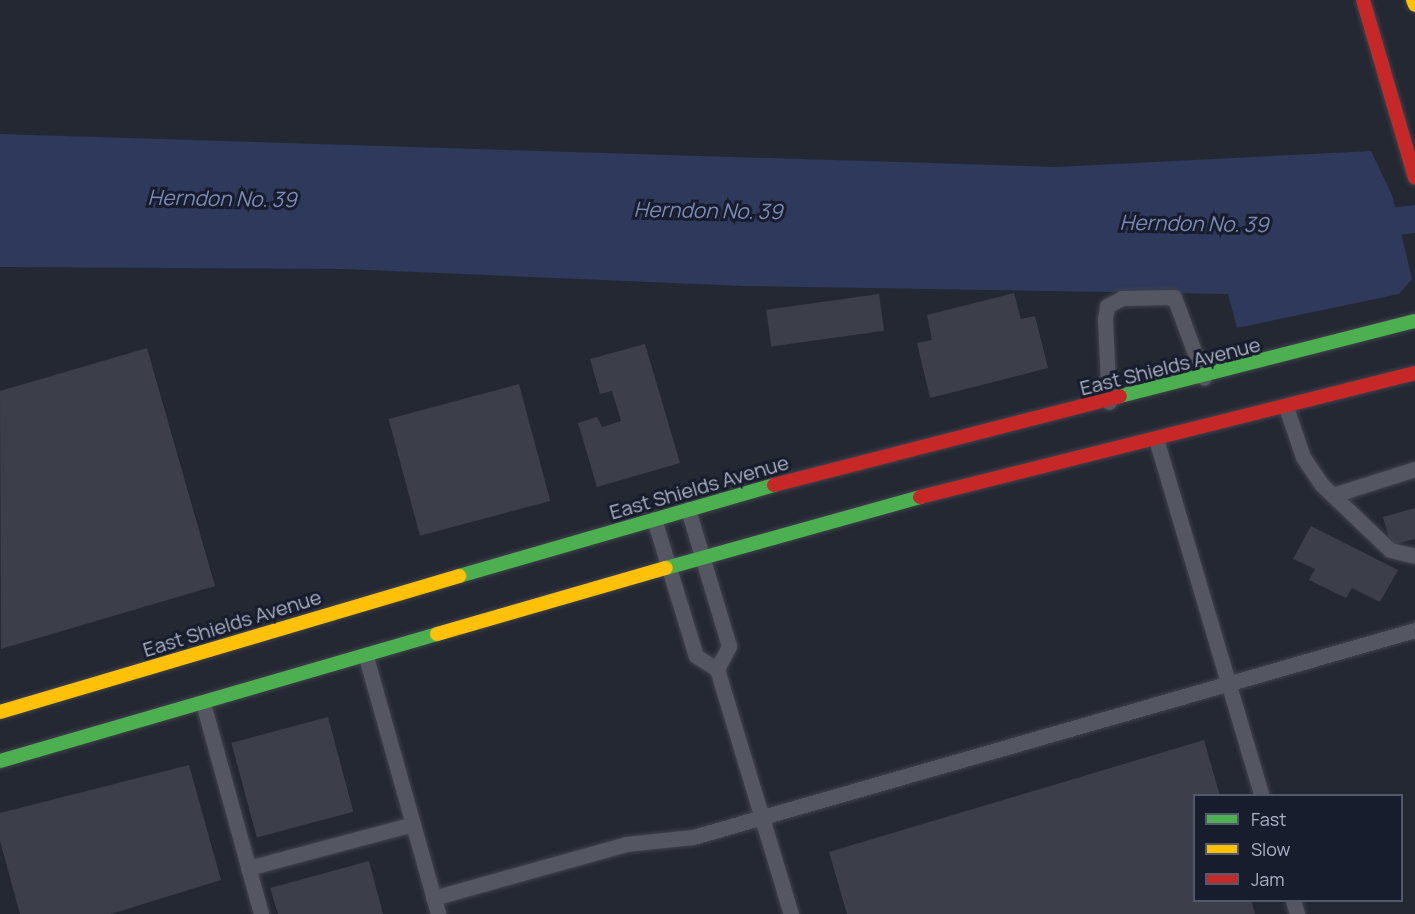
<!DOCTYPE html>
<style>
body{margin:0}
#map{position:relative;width:1415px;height:914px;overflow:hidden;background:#242832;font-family:Manrope,sans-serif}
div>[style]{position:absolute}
.water>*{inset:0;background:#2e395b}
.canal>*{height:28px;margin:-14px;padding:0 14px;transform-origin:14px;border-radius:14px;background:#2e395b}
.building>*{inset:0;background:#3c3f49;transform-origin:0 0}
.roads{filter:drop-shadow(0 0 2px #40434c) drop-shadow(0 0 2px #40434c)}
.lane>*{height:15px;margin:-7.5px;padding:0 7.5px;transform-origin:7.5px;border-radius:7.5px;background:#545661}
.fast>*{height:14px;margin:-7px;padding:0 7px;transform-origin:7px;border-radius:7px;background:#4caf50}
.slow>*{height:14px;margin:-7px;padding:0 7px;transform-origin:7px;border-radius:7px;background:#ffc107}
.jam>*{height:14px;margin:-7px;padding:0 7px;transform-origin:7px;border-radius:7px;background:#c62828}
span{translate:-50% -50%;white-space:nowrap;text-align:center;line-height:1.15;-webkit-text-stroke:6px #181d2d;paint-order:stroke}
.street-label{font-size:20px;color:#acb2c6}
.water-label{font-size:21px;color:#7a8ab5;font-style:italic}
.legend{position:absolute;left:1193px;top:794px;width:210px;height:108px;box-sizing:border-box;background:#181d2d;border:2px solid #53596a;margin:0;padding:8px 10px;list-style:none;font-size:18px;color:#acb2c6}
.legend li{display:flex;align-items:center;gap:12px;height:30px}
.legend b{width:30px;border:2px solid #53596a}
</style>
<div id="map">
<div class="water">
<div style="clip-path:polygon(0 134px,1055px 167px,1371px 151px,1392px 195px,1412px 279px,1399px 294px,1237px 328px,1228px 294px,743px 286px,344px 269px,0 267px)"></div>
</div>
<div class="canal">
<div style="left:1361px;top:225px;width:54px;rotate:-6.3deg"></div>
</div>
<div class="building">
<div style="clip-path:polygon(1014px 293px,1021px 319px,1035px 316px,1048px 368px,930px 398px,917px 343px,932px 340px,927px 315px)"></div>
<div style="left:879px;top:294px;width:37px;height:114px;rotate:82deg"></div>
<div style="clip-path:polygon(645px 344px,680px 463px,597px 487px,578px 423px,597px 417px,602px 427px,621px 421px,612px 391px,600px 394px,590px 359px)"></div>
<div style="clip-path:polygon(147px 348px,215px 586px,1px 649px,0 391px)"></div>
<div style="left:519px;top:384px;width:121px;height:135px;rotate:75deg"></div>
<div style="clip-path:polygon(1415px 508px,1415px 539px,1391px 545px,1383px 517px)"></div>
<div style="clip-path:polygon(1311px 526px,1398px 570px,1380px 602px,1352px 588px,1346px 598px,1309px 580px,1315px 569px,1293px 559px)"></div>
<div style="left:328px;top:717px;width:98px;height:100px;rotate:75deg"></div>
<div style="clip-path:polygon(1204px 740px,1220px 796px,1194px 796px,1194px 900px,1251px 900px,1255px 914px,847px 914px,829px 852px)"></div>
<div style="clip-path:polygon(189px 765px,221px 880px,111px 914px,20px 914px,0 841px,0 813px)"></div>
<div style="clip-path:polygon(369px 861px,383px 914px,278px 914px,270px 888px)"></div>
</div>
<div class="roads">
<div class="lane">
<div style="left:1109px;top:402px;width:83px;rotate:-92.8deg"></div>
<div style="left:1105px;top:319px;width:13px;rotate:-81deg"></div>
<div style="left:1107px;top:306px;width:17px;rotate:-28deg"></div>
<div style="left:1122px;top:298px;width:52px;rotate:-1.1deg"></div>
<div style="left:1174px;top:297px;width:86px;rotate:69.7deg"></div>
<div style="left:1286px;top:407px;width:53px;rotate:71.2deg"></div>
<div style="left:1303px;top:457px;width:34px;rotate:56deg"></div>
<div style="left:1322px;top:485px;width:94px;rotate:43.7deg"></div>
<div style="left:1390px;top:550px;width:26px;rotate:13deg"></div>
<div style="left:1156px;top:439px;width:372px;rotate:73.5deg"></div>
<div style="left:1333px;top:495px;width:86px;rotate:-17.6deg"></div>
<div style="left:654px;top:519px;width:143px;rotate:73deg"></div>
<div style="left:696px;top:656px;width:25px;rotate:32deg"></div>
<div style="left:717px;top:669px;width:26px;rotate:-62deg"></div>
<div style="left:729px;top:646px;width:143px;rotate:-106.7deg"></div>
<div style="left:366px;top:657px;width:267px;rotate:74.3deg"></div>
<div style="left:717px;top:669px;width:256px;rotate:73.2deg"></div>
<div style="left:203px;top:703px;width:219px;rotate:74.6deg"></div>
<div style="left:248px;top:868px;width:171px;rotate:-14.9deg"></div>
<div style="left:433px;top:898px;width:200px;rotate:-15.6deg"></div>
<div style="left:626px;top:844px;width:67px;rotate:-6deg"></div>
<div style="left:693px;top:837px;width:751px;rotate:-16deg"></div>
<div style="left:1293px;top:900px;width:15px;rotate:74deg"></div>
</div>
<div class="fast">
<div style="left:1120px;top:396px;width:304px;rotate:-14.3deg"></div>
<div style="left:666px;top:568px;width:264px;rotate:-15.6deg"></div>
<div style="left:459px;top:576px;width:328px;rotate:-16.1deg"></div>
<div style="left:0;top:761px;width:455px;rotate:-16.2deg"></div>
</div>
<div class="slow">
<div style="left:1413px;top:0;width:5px;rotate:68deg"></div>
<div style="left:437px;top:634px;width:238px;rotate:-16.1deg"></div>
<div style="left:0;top:712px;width:479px;rotate:-16.5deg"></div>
</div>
<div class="jam">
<div style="left:1363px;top:0;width:185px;rotate:73.7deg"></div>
<div style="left:774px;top:485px;width:357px;rotate:-14.4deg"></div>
<div style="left:920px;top:497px;width:510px;rotate:-14.06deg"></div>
</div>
</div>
<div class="street-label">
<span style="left:1170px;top:366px;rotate:-14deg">East Shields Avenue</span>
<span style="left:699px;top:487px;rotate:-16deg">East Shields Avenue</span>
<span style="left:232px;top:623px;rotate:-17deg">East Shields Avenue</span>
</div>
<div class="water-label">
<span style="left:222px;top:198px;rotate:1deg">Herndon No. 39</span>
<span style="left:708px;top:210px;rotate:1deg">Herndon No. 39</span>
<span style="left:1194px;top:223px;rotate:1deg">Herndon No. 39</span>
</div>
<ul class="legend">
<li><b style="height:8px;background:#4caf50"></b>Fast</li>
<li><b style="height:8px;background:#ffc107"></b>Slow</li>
<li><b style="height:8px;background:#c62828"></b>Jam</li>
</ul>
</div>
